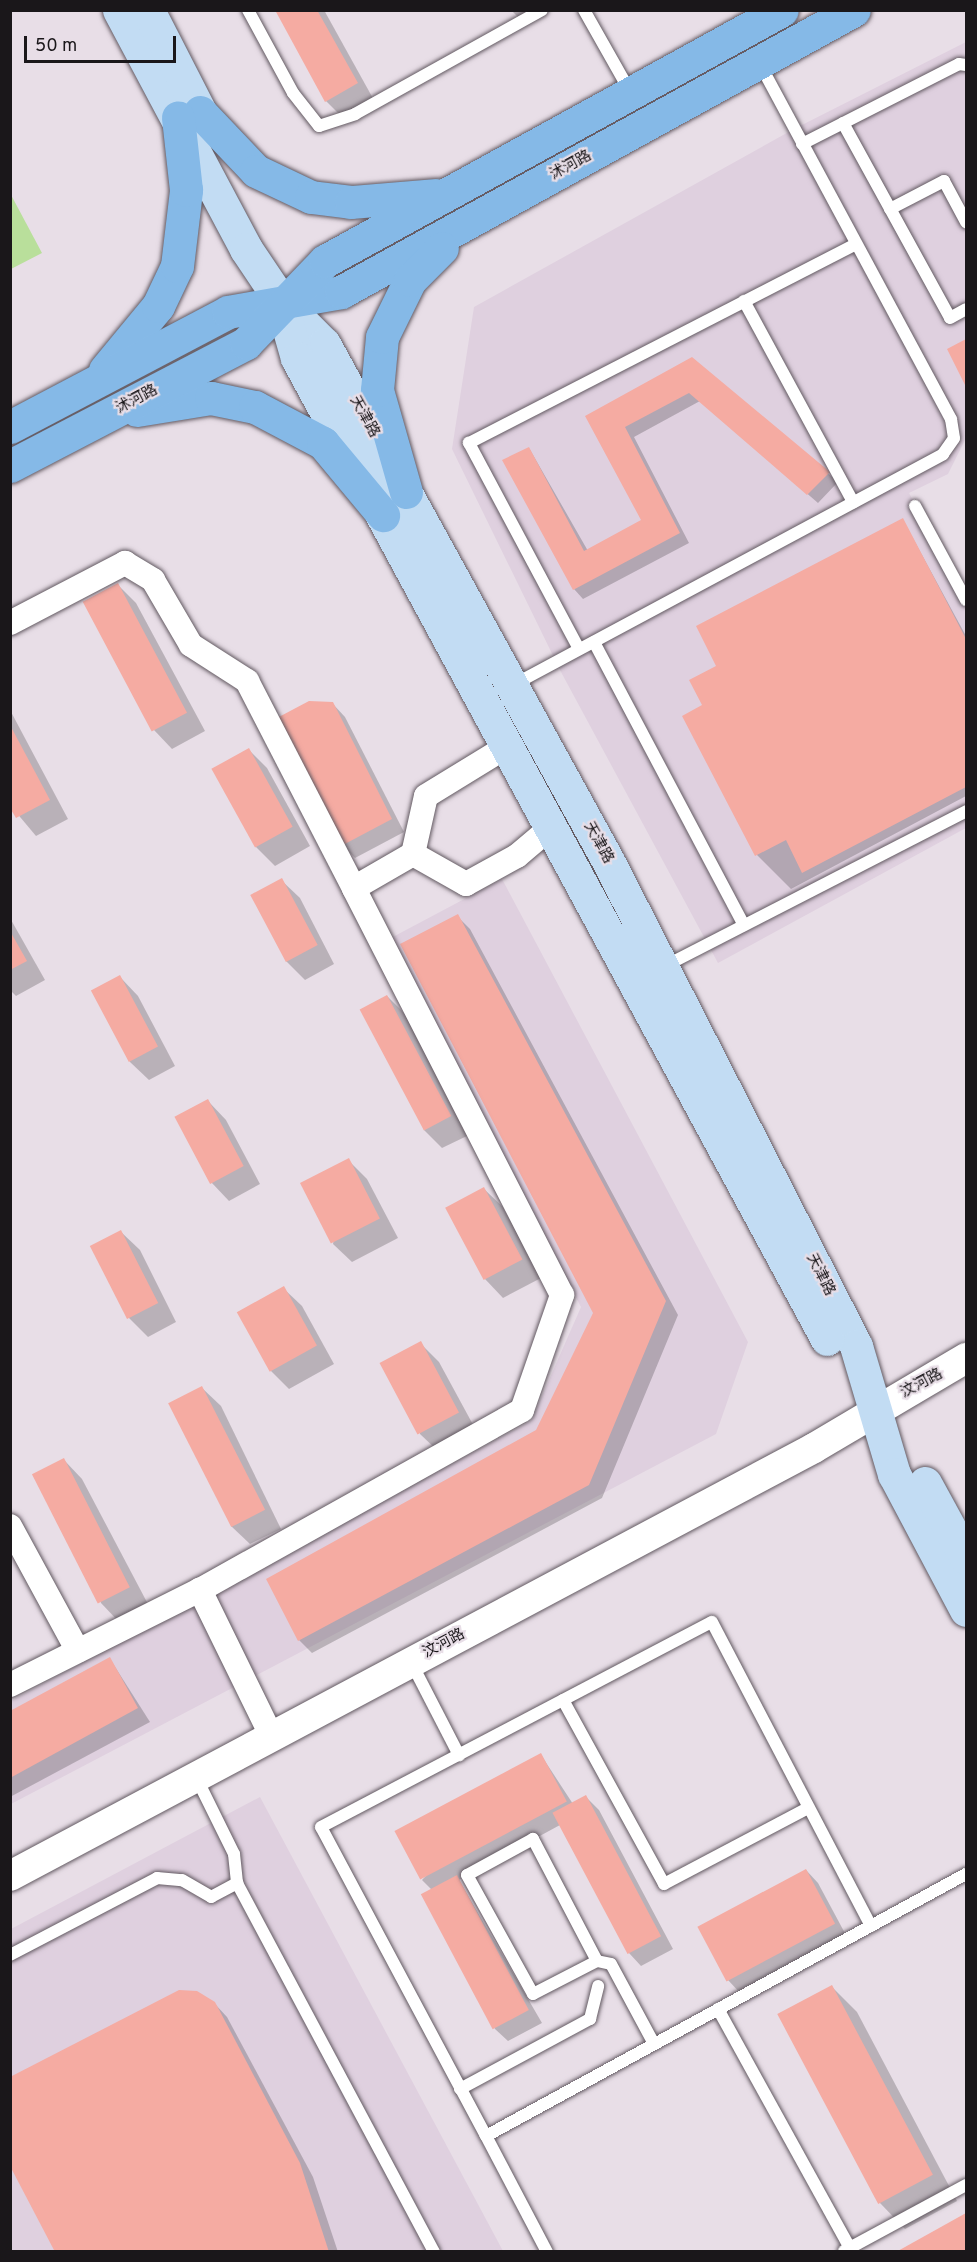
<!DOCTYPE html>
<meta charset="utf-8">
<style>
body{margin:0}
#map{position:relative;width:977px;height:2262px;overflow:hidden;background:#e8dee7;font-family:Overpass,"Noto Sans SC",sans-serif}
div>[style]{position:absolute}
.built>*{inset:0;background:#dfd0df}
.green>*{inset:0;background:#b9df9b}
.shadow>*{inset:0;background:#0003}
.building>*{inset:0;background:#f5aba2;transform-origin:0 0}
.roads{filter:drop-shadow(0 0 2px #625961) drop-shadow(0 0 2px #625961)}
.service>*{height:12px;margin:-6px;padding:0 6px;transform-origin:6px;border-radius:6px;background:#fff}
.minor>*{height:24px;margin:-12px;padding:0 12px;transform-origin:12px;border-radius:12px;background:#fff}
.tertiary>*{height:30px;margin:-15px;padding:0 15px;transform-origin:15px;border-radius:15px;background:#fff}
.secondary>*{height:33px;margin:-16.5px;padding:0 16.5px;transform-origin:16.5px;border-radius:16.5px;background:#c2dcf3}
.primary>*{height:33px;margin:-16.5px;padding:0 16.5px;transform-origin:16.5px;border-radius:16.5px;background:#85b9e7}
span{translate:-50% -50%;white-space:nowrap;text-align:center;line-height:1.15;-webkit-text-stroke:4.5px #e8dee7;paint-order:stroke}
.street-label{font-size:15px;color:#1a171a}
.frame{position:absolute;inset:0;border:12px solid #1a171a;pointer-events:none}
.scale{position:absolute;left:24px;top:36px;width:152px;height:27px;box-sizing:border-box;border:3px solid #1a171a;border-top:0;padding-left:8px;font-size:18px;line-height:21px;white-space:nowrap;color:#1a171a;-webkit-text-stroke:4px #e8dee7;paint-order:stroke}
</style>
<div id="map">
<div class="built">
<div style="clip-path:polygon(966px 42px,966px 438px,948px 474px,909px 493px,966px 595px,966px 828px,718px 963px,561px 672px,452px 449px,474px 307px,794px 129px)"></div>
<div style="clip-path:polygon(502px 879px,748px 1342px,716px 1434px,11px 1804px,11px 1701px,531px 1421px,581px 1307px,389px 939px)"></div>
<div style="clip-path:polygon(260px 1797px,503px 2251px,11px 2252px,11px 1929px)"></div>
</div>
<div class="green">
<div style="clip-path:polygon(10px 193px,42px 253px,11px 269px,10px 269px)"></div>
</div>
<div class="shadow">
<div style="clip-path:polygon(276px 10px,324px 10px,375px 102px,344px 119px,326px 101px)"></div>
<div style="clip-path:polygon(511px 10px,541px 10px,522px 21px)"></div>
<div style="clip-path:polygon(966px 341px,966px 383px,949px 350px)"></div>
<div style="clip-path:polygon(692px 358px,838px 482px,818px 503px,700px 401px,634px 437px,689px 543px,583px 599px,574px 589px,529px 448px,588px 551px,643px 520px,587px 416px)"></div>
<div style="clip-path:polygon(903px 520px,966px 636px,966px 796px,791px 889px,757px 855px,704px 705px)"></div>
<div style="clip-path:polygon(118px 585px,136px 603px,205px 731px,172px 749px,154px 730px)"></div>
<div style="clip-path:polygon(332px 703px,345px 717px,404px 832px,355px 858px,342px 845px)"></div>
<div style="clip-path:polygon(10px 710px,68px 819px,36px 836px,10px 805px)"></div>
<div style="clip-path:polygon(249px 750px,267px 768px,310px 846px,275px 866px,256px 847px)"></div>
<div style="clip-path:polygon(281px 880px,300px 898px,334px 964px,305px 980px,286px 961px)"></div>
<div style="clip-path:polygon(457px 916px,470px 929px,678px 1315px,602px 1498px,312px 1653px,299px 1640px,537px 1431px,595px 1313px)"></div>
<div style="clip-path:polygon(10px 918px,45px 980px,16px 996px,10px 990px)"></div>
<div style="clip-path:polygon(120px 977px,138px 996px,175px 1066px,149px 1080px,130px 1062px)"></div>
<div style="clip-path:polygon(387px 996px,406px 1015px,469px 1135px,442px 1148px,424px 1130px)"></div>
<div style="clip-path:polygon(208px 1101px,226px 1120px,260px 1184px,229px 1201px,211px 1182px)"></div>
<div style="clip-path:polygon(348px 1160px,367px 1179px,398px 1238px,352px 1262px,333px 1244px)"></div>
<div style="clip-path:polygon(484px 1189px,503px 1207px,541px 1278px,503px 1298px,485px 1279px)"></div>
<div style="clip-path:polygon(121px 1232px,140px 1250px,176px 1322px,148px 1337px,129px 1318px)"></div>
<div style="clip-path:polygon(283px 1288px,302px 1306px,334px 1364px,289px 1389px,270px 1370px,239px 1313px)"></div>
<div style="clip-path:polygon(420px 1343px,439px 1362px,477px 1432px,439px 1452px,420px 1434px)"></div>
<div style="clip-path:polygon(202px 1388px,221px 1406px,281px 1529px,250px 1544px,231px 1526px)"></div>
<div style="clip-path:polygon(64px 1460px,82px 1479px,149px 1606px,119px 1622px,101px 1603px)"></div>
<div style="clip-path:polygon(110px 1659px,150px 1722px,10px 1797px,10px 1713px)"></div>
<div style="clip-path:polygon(541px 1755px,573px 1804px,586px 1797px,599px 1810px,673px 1949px,641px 1966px,629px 1953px,560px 1825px,459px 1880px,542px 2023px,508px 2041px,495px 2029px,423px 1895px,432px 1890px,422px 1880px)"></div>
<div style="clip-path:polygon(806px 1870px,818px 1883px,847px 1937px,740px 1993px,728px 1980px)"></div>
<div style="clip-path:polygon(831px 1986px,857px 2012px,957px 2201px,905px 2229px,880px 2203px)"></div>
<div style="clip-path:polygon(214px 2003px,227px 2017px,313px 2177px,338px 2252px,56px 2252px)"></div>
<div style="clip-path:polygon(966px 2214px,966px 2252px,900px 2252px)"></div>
</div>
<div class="building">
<div style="clip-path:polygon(275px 10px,317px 10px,358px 83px,325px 102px)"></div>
<div style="clip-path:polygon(966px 339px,966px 387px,947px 349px)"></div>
<div style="clip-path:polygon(692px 357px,830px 472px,807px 495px,689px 393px,625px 427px,680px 533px,573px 590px,502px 460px,529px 447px,584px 551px,641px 520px,585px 416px)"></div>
<div style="clip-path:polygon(903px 518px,966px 639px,966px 787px,802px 873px,786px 840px,755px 856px,682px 716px,702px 705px,689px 680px,716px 666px,696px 626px)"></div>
<div style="left:118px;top:583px;width:147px;height:40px;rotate:62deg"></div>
<div style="clip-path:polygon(309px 701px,333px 702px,392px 819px,341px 846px,275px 719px)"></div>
<div style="clip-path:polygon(10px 725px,50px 800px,16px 818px,10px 808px)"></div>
<div style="left:249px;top:748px;width:90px;height:43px;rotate:61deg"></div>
<div style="left:282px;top:878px;width:76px;height:36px;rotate:62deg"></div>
<div style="clip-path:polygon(458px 914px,666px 1301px,589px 1485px,298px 1641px,266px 1579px,536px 1430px,593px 1313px,400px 944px)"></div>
<div style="clip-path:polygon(10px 931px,27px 961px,10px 970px)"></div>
<div style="left:120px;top:975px;width:81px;height:33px;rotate:62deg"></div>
<div style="left:387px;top:995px;width:137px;height:31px;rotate:62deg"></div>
<div style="left:208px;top:1099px;width:76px;height:38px;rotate:62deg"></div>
<div style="left:349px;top:1158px;width:68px;height:55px;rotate:63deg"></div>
<div style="left:484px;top:1187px;width:82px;height:44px;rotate:62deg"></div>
<div style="left:121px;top:1230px;width:82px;height:35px;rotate:63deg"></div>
<div style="left:284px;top:1286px;width:68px;height:54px;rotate:61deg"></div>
<div style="left:421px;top:1341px;width:81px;height:47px;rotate:62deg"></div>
<div style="left:202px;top:1386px;width:139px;height:38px;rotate:63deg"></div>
<div style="left:64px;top:1458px;width:145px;height:36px;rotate:63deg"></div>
<div style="clip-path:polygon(110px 1657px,138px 1708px,10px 1778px,10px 1711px)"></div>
<div style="left:541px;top:1753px;width:55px;height:166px;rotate:62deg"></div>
<div style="left:586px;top:1795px;width:160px;height:38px;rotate:62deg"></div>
<div style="left:806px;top:1869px;width:62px;height:123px;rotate:62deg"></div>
<div style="left:457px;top:1875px;width:153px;height:41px;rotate:62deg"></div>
<div style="left:832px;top:1985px;width:215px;height:62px;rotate:62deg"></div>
<div style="clip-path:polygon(179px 1990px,197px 1991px,215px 2002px,300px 2163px,329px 2252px,55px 2252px,10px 2166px,10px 2077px)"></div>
<div style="clip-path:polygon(966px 2213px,966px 2252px,896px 2252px)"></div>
</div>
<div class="roads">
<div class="service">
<div style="left:248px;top:10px;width:94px;rotate:61.5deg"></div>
<div style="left:293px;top:93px;width:42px;rotate:51.8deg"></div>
<div style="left:319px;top:126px;width:38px;rotate:-18deg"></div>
<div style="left:355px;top:114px;width:214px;rotate:-29.1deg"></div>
<div style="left:584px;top:10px;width:95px;rotate:60.5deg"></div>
<div style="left:843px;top:123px;width:222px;rotate:61.2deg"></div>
<div style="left:950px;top:318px;width:18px;rotate:-29deg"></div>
<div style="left:802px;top:144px;width:176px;rotate:-27deg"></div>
<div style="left:959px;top:64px;width:7px;rotate:8deg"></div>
<div style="left:890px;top:209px;width:61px;rotate:-27.4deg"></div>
<div style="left:944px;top:181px;width:47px;rotate:61.8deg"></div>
<div style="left:744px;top:301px;width:229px;rotate:61.5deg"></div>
<div style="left:915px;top:506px;width:107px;rotate:61.5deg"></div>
<div style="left:594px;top:642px;width:320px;rotate:62.1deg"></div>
<div style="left:579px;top:649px;width:234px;rotate:-118.1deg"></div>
<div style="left:469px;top:443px;width:435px;rotate:-27.2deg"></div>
<div style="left:513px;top:685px;width:488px;rotate:-28.2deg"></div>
<div style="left:943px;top:454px;width:19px;rotate:-55deg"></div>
<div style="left:954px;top:438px;width:19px;rotate:-99deg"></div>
<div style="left:951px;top:419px;width:403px;rotate:-118.3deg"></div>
<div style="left:665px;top:966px;width:339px;rotate:-27.2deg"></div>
<div style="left:411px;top:1662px;width:105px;rotate:62.7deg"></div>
<div style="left:563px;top:1700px;width:210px;rotate:61.2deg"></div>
<div style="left:664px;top:1884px;width:163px;rotate:-27.8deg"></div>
<div style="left:196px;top:1777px;width:86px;rotate:63.7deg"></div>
<div style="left:234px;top:1854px;width:29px;rotate:84deg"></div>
<div style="left:237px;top:1883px;width:418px;rotate:61.9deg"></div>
<div style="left:10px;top:1955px;width:166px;rotate:-27.6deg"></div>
<div style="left:157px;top:1878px;width:25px;rotate:5deg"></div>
<div style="left:182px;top:1880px;width:34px;rotate:30deg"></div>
<div style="left:211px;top:1897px;width:30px;rotate:-28deg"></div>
<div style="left:597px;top:1961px;width:138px;rotate:-117.7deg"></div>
<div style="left:533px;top:1839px;width:75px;rotate:151.4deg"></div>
<div style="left:467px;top:1875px;width:136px;rotate:61deg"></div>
<div style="left:533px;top:1994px;width:72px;rotate:-27.3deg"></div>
<div style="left:597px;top:1961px;width:14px;rotate:12deg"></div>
<div style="left:611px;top:1964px;width:91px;rotate:61.7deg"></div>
<div style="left:718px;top:2009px;width:273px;rotate:61.1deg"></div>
<div style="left:460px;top:2089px;width:148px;rotate:-28.3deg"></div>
<div style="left:590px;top:2019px;width:34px;rotate:-76deg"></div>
<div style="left:486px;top:2136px;width:350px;rotate:-118.1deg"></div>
<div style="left:321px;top:1827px;width:441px;rotate:-27.7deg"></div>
<div style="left:712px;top:1622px;width:343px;rotate:62.4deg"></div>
<div style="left:844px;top:2251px;width:139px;rotate:-28.4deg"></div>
<div style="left:547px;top:2252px;width:131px;rotate:-117.7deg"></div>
<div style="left:486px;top:2136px;width:547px;rotate:-28.63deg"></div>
</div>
<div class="minor">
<div style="left:10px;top:623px;width:130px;rotate:-27.6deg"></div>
<div style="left:125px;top:563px;width:33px;rotate:31deg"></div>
<div style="left:153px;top:580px;width:75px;rotate:59.7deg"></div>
<div style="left:191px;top:645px;width:67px;rotate:32.7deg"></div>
<div style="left:247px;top:681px;width:233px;rotate:62.7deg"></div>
<div style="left:413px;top:854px;width:59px;rotate:-77.4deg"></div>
<div style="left:426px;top:796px;width:94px;rotate:-31.5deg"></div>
<div style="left:10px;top:1526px;width:142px;rotate:61.5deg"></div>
<div style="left:10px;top:1685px;width:212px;rotate:-26.6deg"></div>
<div style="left:267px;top:1727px;width:153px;rotate:-116.1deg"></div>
<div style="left:200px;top:1590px;width:369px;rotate:-29.2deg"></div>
<div style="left:522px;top:1410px;width:122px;rotate:-70.8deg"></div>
<div style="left:562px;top:1295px;width:457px;rotate:-117.1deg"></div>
<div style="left:354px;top:888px;width:68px;rotate:-30deg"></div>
<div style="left:413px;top:854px;width:61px;rotate:29.5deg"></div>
<div style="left:466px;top:884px;width:58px;rotate:-28.8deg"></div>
<div style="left:517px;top:856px;width:42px;rotate:-40.2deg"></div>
</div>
<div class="tertiary">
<div style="left:10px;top:1876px;width:911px;rotate:-28.03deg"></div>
<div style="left:814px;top:1448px;width:177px;rotate:-30.6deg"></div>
</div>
<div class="secondary">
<div style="left:119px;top:10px;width:271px;rotate:62deg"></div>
<div style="left:246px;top:249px;width:63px;rotate:56.1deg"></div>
<div style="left:281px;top:301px;width:61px;rotate:45deg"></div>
<div style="left:324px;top:344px;width:588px;rotate:61.21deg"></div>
<div style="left:607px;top:859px;width:547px;rotate:62.92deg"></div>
<div style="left:856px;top:1346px;width:134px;rotate:73.5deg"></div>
<div style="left:894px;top:1474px;width:154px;rotate:62.1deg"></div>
<div style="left:148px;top:10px;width:134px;rotate:62.9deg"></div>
<div style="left:281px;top:302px;width:58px;rotate:74.1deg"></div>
<div style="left:297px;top:358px;width:1115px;rotate:61.62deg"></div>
<div style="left:925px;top:1483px;width:85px;rotate:61.3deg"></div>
</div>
<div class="primary">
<div style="left:200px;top:112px;width:81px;rotate:46.5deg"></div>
<div style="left:256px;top:171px;width:61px;rotate:25.3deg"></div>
<div style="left:311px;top:197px;width:40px;rotate:7.1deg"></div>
<div style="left:351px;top:202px;width:85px;rotate:-4.7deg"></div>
<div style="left:105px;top:370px;width:83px;rotate:-50.4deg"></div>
<div style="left:158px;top:306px;width:44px;rotate:-64.6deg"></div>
<div style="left:177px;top:266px;width:77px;rotate:-83.2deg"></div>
<div style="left:186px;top:190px;width:73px;rotate:-96.3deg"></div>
<div style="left:137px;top:410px;width:75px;rotate:-9.2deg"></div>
<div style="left:211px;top:398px;width:45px;rotate:11.6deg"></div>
<div style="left:255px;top:407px;width:77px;rotate:27.9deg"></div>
<div style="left:323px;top:443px;width:94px;rotate:50.2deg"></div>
<div style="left:10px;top:427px;width:246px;rotate:-27.8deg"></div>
<div style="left:228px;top:312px;width:115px;rotate:-10deg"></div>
<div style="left:341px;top:292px;width:585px;rotate:-28.8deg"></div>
<div style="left:10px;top:466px;width:266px;rotate:-27.5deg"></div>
<div style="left:246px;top:343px;width:114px;rotate:-46.1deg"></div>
<div style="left:325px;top:261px;width:521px;rotate:-28.78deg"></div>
<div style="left:406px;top:492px;width:106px;rotate:-105.9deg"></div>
<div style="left:377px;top:390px;width:53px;rotate:-84.6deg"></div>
<div style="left:382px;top:337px;width:64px;rotate:-63.8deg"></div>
<div style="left:410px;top:280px;width:45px;rotate:-45deg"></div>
</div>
</div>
<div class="street-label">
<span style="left:571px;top:166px;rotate:-29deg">沭河路</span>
<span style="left:137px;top:400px;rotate:-28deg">沭河路</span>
<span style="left:364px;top:417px;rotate:61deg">天津路</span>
<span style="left:598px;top:843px;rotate:61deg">天津路</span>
<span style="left:820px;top:1275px;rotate:63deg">天津路</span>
<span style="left:922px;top:1384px;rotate:-28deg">汶河路</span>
<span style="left:444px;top:1644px;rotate:-28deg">汶河路</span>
</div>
<div class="frame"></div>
<div class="scale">50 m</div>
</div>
